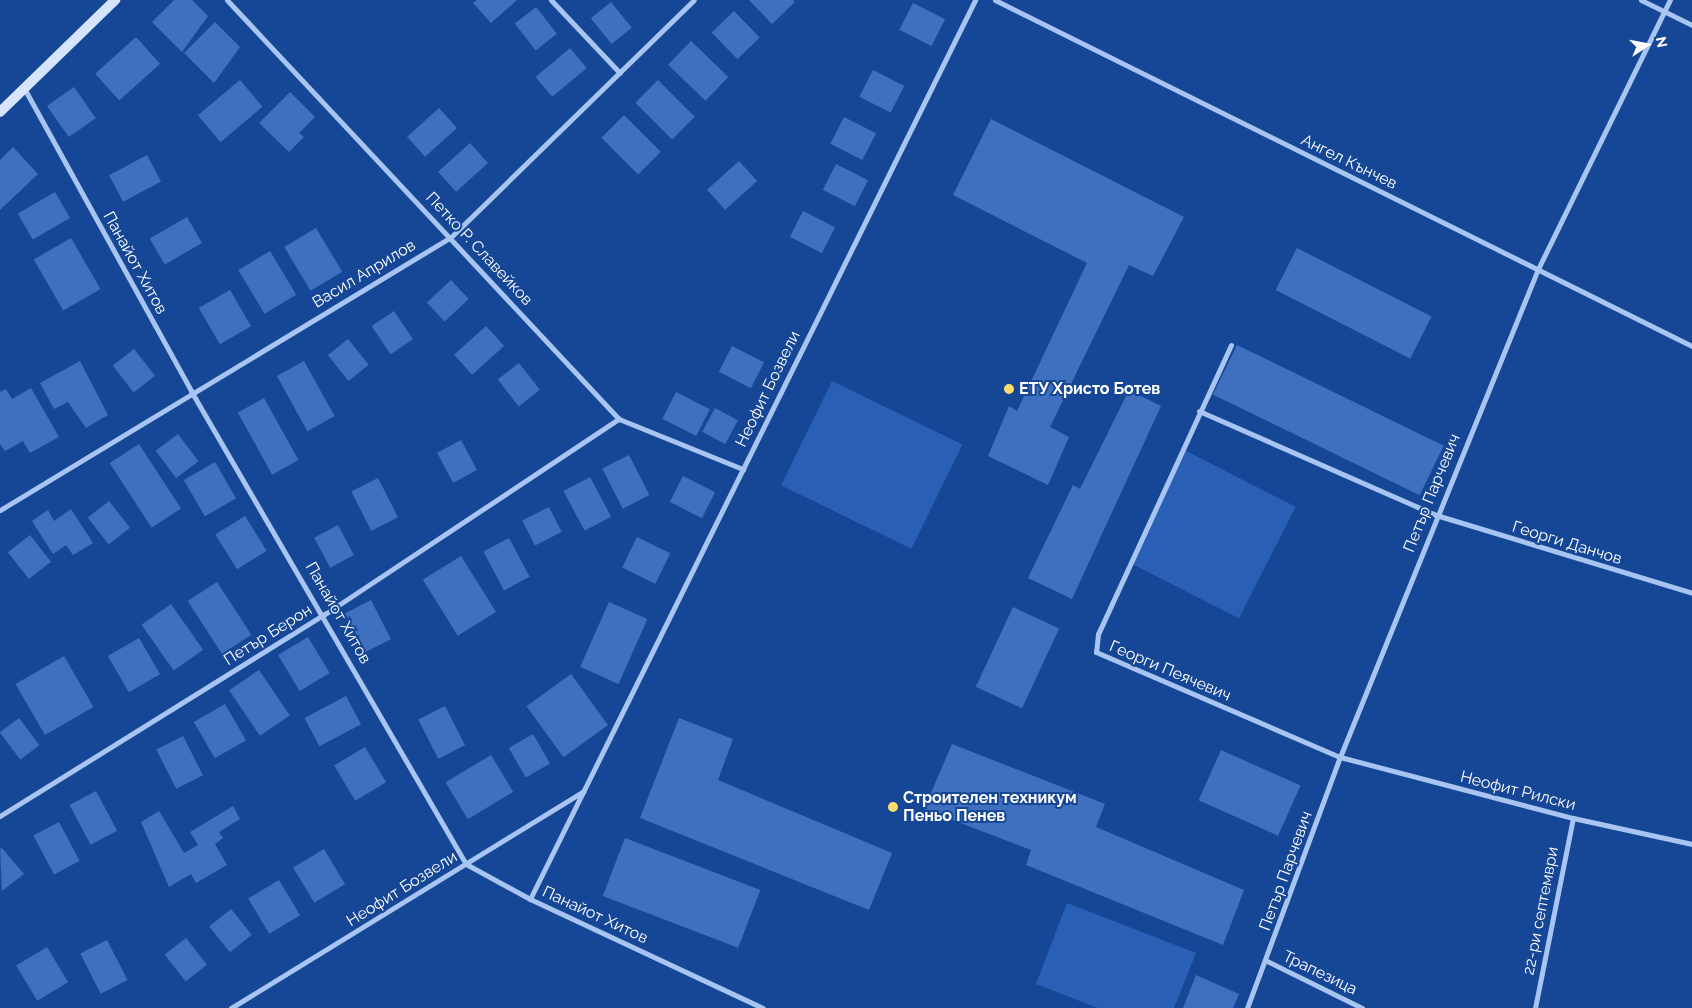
<!DOCTYPE html>
<meta charset="utf-8">
<style>
body{margin:0}
#map{position:relative;width:1692px;height:1008px;overflow:hidden;background:#164797;font-family:Raleway,sans-serif}
div>[style]{position:absolute}
.green>*{inset:0;background:#2960b6;transform-origin:0 0}
.building>*{inset:0;background:#3e70bf;transform-origin:0 0}
.street>*{height:5px;margin:-2.5px;padding:0 2.5px;transform-origin:2.5px;border-radius:2.5px;background:#a8c5f2}
.secondary>*{height:10px;margin:-5px;padding:0 5px;transform-origin:5px;border-radius:5px;background:#d7e5fc}
.dots>*{width:14px;height:14px;translate:-50% -50%;box-sizing:border-box;border:2px solid #164797;border-radius:50%}
span{translate:-50% -50%;white-space:nowrap;text-align:center;line-height:1.15;-webkit-text-stroke:4px #164797;paint-order:stroke}
.street-label{font-size:16px;color:#fff}
.poi-label{font-size:16px;color:#fff;font-weight:700}
.left{translate:0 -50%;text-align:left}
.north{position:absolute;left:1622px;top:20px;width:50px;height:50px;-webkit-text-stroke:4px #164797;paint-order:stroke;rotate:79deg;font-size:14px;font-weight:700;line-height:20px;text-align:center;color:#fff}
.north::after{content:'';display:block;margin:auto;width:18px;height:22px;background:#fff;clip-path:polygon(50% 0,100% 100%,50% 72%,0 100%)}
</style>
<div id="map">
<div class="green">
<div style="left:832px;top:381px;width:145px;height:116px;rotate:26deg"></div>
<div style="left:1186px;top:451px;width:123px;height:125px;rotate:27deg"></div>
<div style="clip-path:polygon(1067px 903px,1196px 953px,1174px 1008px,1098px 1008px,1036px 984px)"></div>
</div>
<div class="building">
<div style="clip-path:polygon(174px 0,192px 0,208px 16px,182px 52px,152px 22px)"></div>
<div style="clip-path:polygon(477px 0,517px 0,491px 23px,473px 3px)"></div>
<div style="clip-path:polygon(749px 0,793px 0,795px 2px,772px 24px)"></div>
<div style="left:611px;top:2px;width:33px;height:26px;rotate:51deg"></div>
<div style="left:913px;top:3px;width:36px;height:30px;rotate:27deg"></div>
<div style="left:536px;top:7px;width:34px;height:27px;rotate:52deg"></div>
<div style="left:734px;top:11px;width:37px;height:31px;rotate:46deg"></div>
<div style="clip-path:polygon(215px 22px,240px 47px,214px 83px,184px 53px)"></div>
<div style="left:136px;top:37px;width:36px;height:55px;rotate:48deg"></div>
<div style="left:691px;top:41px;width:52px;height:33px;rotate:44deg"></div>
<div style="left:570px;top:48px;width:26px;height:45px;rotate:50deg"></div>
<div style="left:873px;top:70px;width:35px;height:30px;rotate:27deg"></div>
<div style="left:240px;top:80px;width:35px;height:55px;rotate:50deg"></div>
<div style="left:658px;top:80px;width:52px;height:32px;rotate:45deg"></div>
<div style="left:74px;top:87px;width:38px;height:33px;rotate:55deg"></div>
<div style="clip-path:polygon(290px 92px,315px 117px,299px 133px,304px 137px,289px 152px,259px 123px)"></div>
<div style="left:439px;top:108px;width:27px;height:43px;rotate:48deg"></div>
<div style="left:624px;top:115px;width:52px;height:32px;rotate:45deg"></div>
<div style="left:844px;top:117px;width:36px;height:30px;rotate:27deg"></div>
<div style="clip-path:polygon(991px 119px,1184px 217px,1153px 276px,1129px 265px,1050px 427px,1069px 437px,1048px 485px,988px 456px,1009px 406px,1017px 411px,1087px 263px,953px 195px)"></div>
<div style="left:470px;top:143px;width:27px;height:43px;rotate:48deg"></div>
<div style="clip-path:polygon(13px 147px,38px 174px,0 210px,0 160px)"></div>
<div style="left:147px;top:155px;width:30px;height:43px;rotate:62deg"></div>
<div style="left:739px;top:161px;width:27px;height:43px;rotate:48deg"></div>
<div style="left:836px;top:164px;width:36px;height:29px;rotate:27deg"></div>
<div style="left:55px;top:192px;width:30px;height:43px;rotate:60deg"></div>
<div style="left:803px;top:211px;width:36px;height:29px;rotate:27deg"></div>
<div style="left:187px;top:217px;width:30px;height:43px;rotate:60deg"></div>
<div style="left:316px;top:228px;width:51px;height:37px;rotate:59deg"></div>
<div style="left:71px;top:238px;width:59px;height:43px;rotate:60deg"></div>
<div style="left:1297px;top:248px;width:151px;height:47px;rotate:27deg"></div>
<div style="left:270px;top:251px;width:51px;height:37px;rotate:59deg"></div>
<div style="left:451px;top:280px;width:26px;height:33px;rotate:47deg"></div>
<div style="left:230px;top:290px;width:42px;height:36px;rotate:60deg"></div>
<div style="left:394px;top:311px;width:34px;height:27px;rotate:56deg"></div>
<div style="left:486px;top:326px;width:27px;height:43px;rotate:48deg"></div>
<div style="left:348px;top:339px;width:33px;height:26px;rotate:51deg"></div>
<div style="left:1237px;top:345px;width:230px;height:55px;rotate:26deg"></div>
<div style="left:732px;top:346px;width:36px;height:29px;rotate:27deg"></div>
<div style="left:134px;top:349px;width:34px;height:27px;rotate:52deg"></div>
<div style="clip-path:polygon(80px 361px,108px 415px,86px 428px,68px 402px,54px 409px,40px 383px)"></div>
<div style="left:304px;top:361px;width:63px;height:31px;rotate:61deg"></div>
<div style="left:519px;top:363px;width:34px;height:27px;rotate:52deg"></div>
<div style="clip-path:polygon(31px 388px,59px 437px,30px 453px,23px 441px,5px 451px,0 444px,0 392px,6px 389px,12px 399px)"></div>
<div style="clip-path:polygon(1129px 390px,1161px 406px,1072px 599px,1028px 578px,1073px 485px,1080px 489px)"></div>
<div style="left:676px;top:392px;width:38px;height:30px;rotate:27deg"></div>
<div style="left:264px;top:398px;width:71px;height:30px;rotate:61deg"></div>
<div style="left:715px;top:408px;width:26px;height:27px;rotate:28deg"></div>
<div style="left:178px;top:434px;width:34px;height:28px;rotate:53deg"></div>
<div style="left:461px;top:440px;width:34px;height:27px;rotate:62deg"></div>
<div style="left:139px;top:444px;width:77px;height:35px;rotate:57deg"></div>
<div style="left:629px;top:455px;width:45px;height:30px;rotate:63deg"></div>
<div style="left:215px;top:462px;width:42px;height:36px;rotate:60deg"></div>
<div style="left:683px;top:476px;width:36px;height:29px;rotate:27deg"></div>
<div style="left:590px;top:477px;width:45px;height:30px;rotate:62deg"></div>
<div style="left:378px;top:478px;width:44px;height:30px;rotate:63deg"></div>
<div style="left:109px;top:501px;width:34px;height:27px;rotate:52deg"></div>
<div style="left:549px;top:507px;width:28px;height:30px;rotate:63deg"></div>
<div style="clip-path:polygon(71px 509px,93px 543px,73px 555px,66px 545px,53px 554px,32px 521px,48px 510px,54px 521px)"></div>
<div style="left:245px;top:516px;width:41px;height:35px;rotate:58deg"></div>
<div style="left:338px;top:525px;width:34px;height:27px;rotate:62deg"></div>
<div style="left:30px;top:535px;width:34px;height:28px;rotate:52deg"></div>
<div style="left:637px;top:537px;width:37px;height:34px;rotate:26deg"></div>
<div style="left:509px;top:538px;width:44px;height:29px;rotate:62deg"></div>
<div style="left:461px;top:556px;width:66px;height:45px;rotate:58deg"></div>
<div style="left:217px;top:582px;width:63px;height:35px;rotate:57deg"></div>
<div style="left:371px;top:600px;width:44px;height:29px;rotate:63deg"></div>
<div style="left:609px;top:602px;width:42px;height:71px;rotate:24deg"></div>
<div style="left:171px;top:604px;width:56px;height:36px;rotate:55deg"></div>
<div style="left:1013px;top:607px;width:51px;height:88px;rotate:25deg"></div>
<div style="left:308px;top:637px;width:42px;height:35px;rotate:59deg"></div>
<div style="left:139px;top:638px;width:42px;height:36px;rotate:60deg"></div>
<div style="left:64px;top:656px;width:59px;height:56px;rotate:60deg"></div>
<div style="left:259px;top:670px;width:55px;height:36px;rotate:56deg"></div>
<div style="left:571px;top:674px;width:63px;height:55px;rotate:54deg"></div>
<div style="left:346px;top:696px;width:32px;height:47px;rotate:62deg"></div>
<div style="left:225px;top:704px;width:42px;height:36px;rotate:60deg"></div>
<div style="left:445px;top:706px;width:44px;height:30px;rotate:63deg"></div>
<div style="left:19px;top:718px;width:34px;height:24px;rotate:53deg"></div>
<div style="clip-path:polygon(679px 718px,733px 739px,718px 780px,892px 853px,869px 910px,640px 818px)"></div>
<div style="left:533px;top:734px;width:34px;height:28px;rotate:60deg"></div>
<div style="left:183px;top:736px;width:44px;height:30px;rotate:63deg"></div>
<div style="clip-path:polygon(952px 744px,1105px 804px,1096px 827px,1244px 890px,1223px 945px,1026px 865px,1031px 850px,924px 809px)"></div>
<div style="left:365px;top:747px;width:41px;height:36px;rotate:59deg"></div>
<div style="left:1221px;top:750px;width:87px;height:55px;rotate:24deg"></div>
<div style="left:491px;top:755px;width:43px;height:53px;rotate:59deg"></div>
<div style="left:96px;top:791px;width:45px;height:30px;rotate:62deg"></div>
<div style="clip-path:polygon(233px 806px,240px 819px,219px 832px,223px 838px,215px 844px,227px 865px,196px 883px,191px 874px,169px 887px,141px 822px,159px 811px,184px 853px,198px 845px,190px 832px)"></div>
<div style="left:59px;top:822px;width:44px;height:29px;rotate:62deg"></div>
<div style="left:625px;top:838px;width:145px;height:62px;rotate:21deg"></div>
<div style="clip-path:polygon(2px 848px,24px 874px,2px 891px,0 849px)"></div>
<div style="left:324px;top:849px;width:41px;height:36px;rotate:59deg"></div>
<div style="left:279px;top:880px;width:41px;height:36px;rotate:59deg"></div>
<div style="left:231px;top:909px;width:33px;height:28px;rotate:51deg"></div>
<div style="left:186px;top:938px;width:34px;height:27px;rotate:52deg"></div>
<div style="left:107px;top:940px;width:45px;height:30px;rotate:63deg"></div>
<div style="left:47px;top:947px;width:41px;height:36px;rotate:59deg"></div>
<div style="clip-path:polygon(1196px 975px,1239px 994px,1233px 1008px,1183px 1008px)"></div>
</div>
<div class="street">
<div style="left:227px;top:0;width:574px;rotate:46.91deg"></div>
<div style="left:619px;top:419px;width:134px;rotate:22deg"></div>
<div style="left:551px;top:0;width:100px;rotate:46.6deg"></div>
<div style="left:995px;top:0;width:778px;rotate:26.4deg"></div>
<div style="left:1641px;top:0;width:57px;rotate:26.1deg"></div>
<div style="left:24px;top:88px;width:346px;rotate:61.1deg"></div>
<div style="left:191px;top:391px;width:547px;rotate:59.83deg"></div>
<div style="left:466px;top:864px;width:73px;rotate:28.7deg"></div>
<div style="left:530px;top:899px;width:257px;rotate:25.1deg"></div>
<div style="left:1231px;top:345px;width:318px;rotate:114.7deg"></div>
<div style="left:1098px;top:634px;width:18px;rotate:96deg"></div>
<div style="left:1096px;top:652px;width:266px;rotate:23.3deg"></div>
<div style="left:1340px;top:757px;width:241px;rotate:14.7deg"></div>
<div style="left:1573px;top:818px;width:122px;rotate:12.3deg"></div>
<div style="left:1199px;top:411px;width:259px;rotate:23.7deg"></div>
<div style="left:1436px;top:515px;width:268px;rotate:16.9deg"></div>
<div style="left:0;top:510px;width:527px;rotate:-31.19deg"></div>
<div style="left:451px;top:237px;width:339px;rotate:-44.3deg"></div>
<div style="left:0;top:816px;width:383px;rotate:-31.9deg"></div>
<div style="left:325px;top:614px;width:353px;rotate:-33.6deg"></div>
<div style="left:530px;top:899px;width:1003px;rotate:-63.66deg"></div>
<div style="left:1267px;top:961px;width:106px;rotate:26.3deg"></div>
<div style="left:231px;top:1008px;width:414px;rotate:-31.6deg"></div>
<div style="left:1247px;top:1008px;width:268px;rotate:-69.7deg"></div>
<div style="left:1340px;top:757px;width:527px;rotate:-67.92deg"></div>
<div style="left:1538px;top:269px;width:300px;rotate:-63.9deg"></div>
<div style="left:1535px;top:1008px;width:194px;rotate:-78.7deg"></div>
</div>
<div class="secondary">
<div style="left:0;top:112px;width:161px;rotate:-44.2deg"></div>
</div>
<div class="dots">
<div style="left:1009px;top:389px;background:#ffdc69"></div>
<div style="left:893px;top:807px;background:#ffdc69"></div>
</div>
<div class="street-label">
<span style="left:1349px;top:162px;rotate:26deg">Ангел Кънчев</span>
<span style="left:479px;top:249px;rotate:47deg">Петко Р. Славейков</span>
<span style="left:135px;top:263px;rotate:61deg">Панайот Хитов</span>
<span style="left:364px;top:274px;rotate:-31deg">Васил Априлов</span>
<span style="left:768px;top:389px;rotate:-64deg">Неофит Бозвели</span>
<span style="left:1432px;top:493px;rotate:-68deg">Петър Парчевич</span>
<span style="left:1567px;top:543px;rotate:17deg">Георги Данчов</span>
<span style="left:338px;top:613px;rotate:60deg">Панайот Хитов</span>
<span style="left:268px;top:635px;rotate:-32deg">Петър Берон</span>
<span style="left:1170px;top:671px;rotate:23deg">Георги Пеячевич</span>
<span style="left:1518px;top:791px;rotate:14deg">Неофит Рилски</span>
<span style="left:1286px;top:871px;rotate:-70deg">Петър Парчевич</span>
<span style="left:402px;top:889px;rotate:-32deg">Неофит Бозвели</span>
<span style="left:1541px;top:911px;rotate:-79deg">22-ри септември</span>
<span style="left:595px;top:915px;rotate:25deg">Панайот Хитов</span>
<span style="left:1320px;top:973px;rotate:26deg">Трапезица</span>
</div>
<div class="poi-label">
<span class="left" style="left:1019px;top:389px">ЕТУ Христо Ботев</span>
<span class="left" style="left:903px;top:807px">Строителен техникум<br>Пеньо Пенев</span>
</div>
<div class="north">N</div>
</div>
